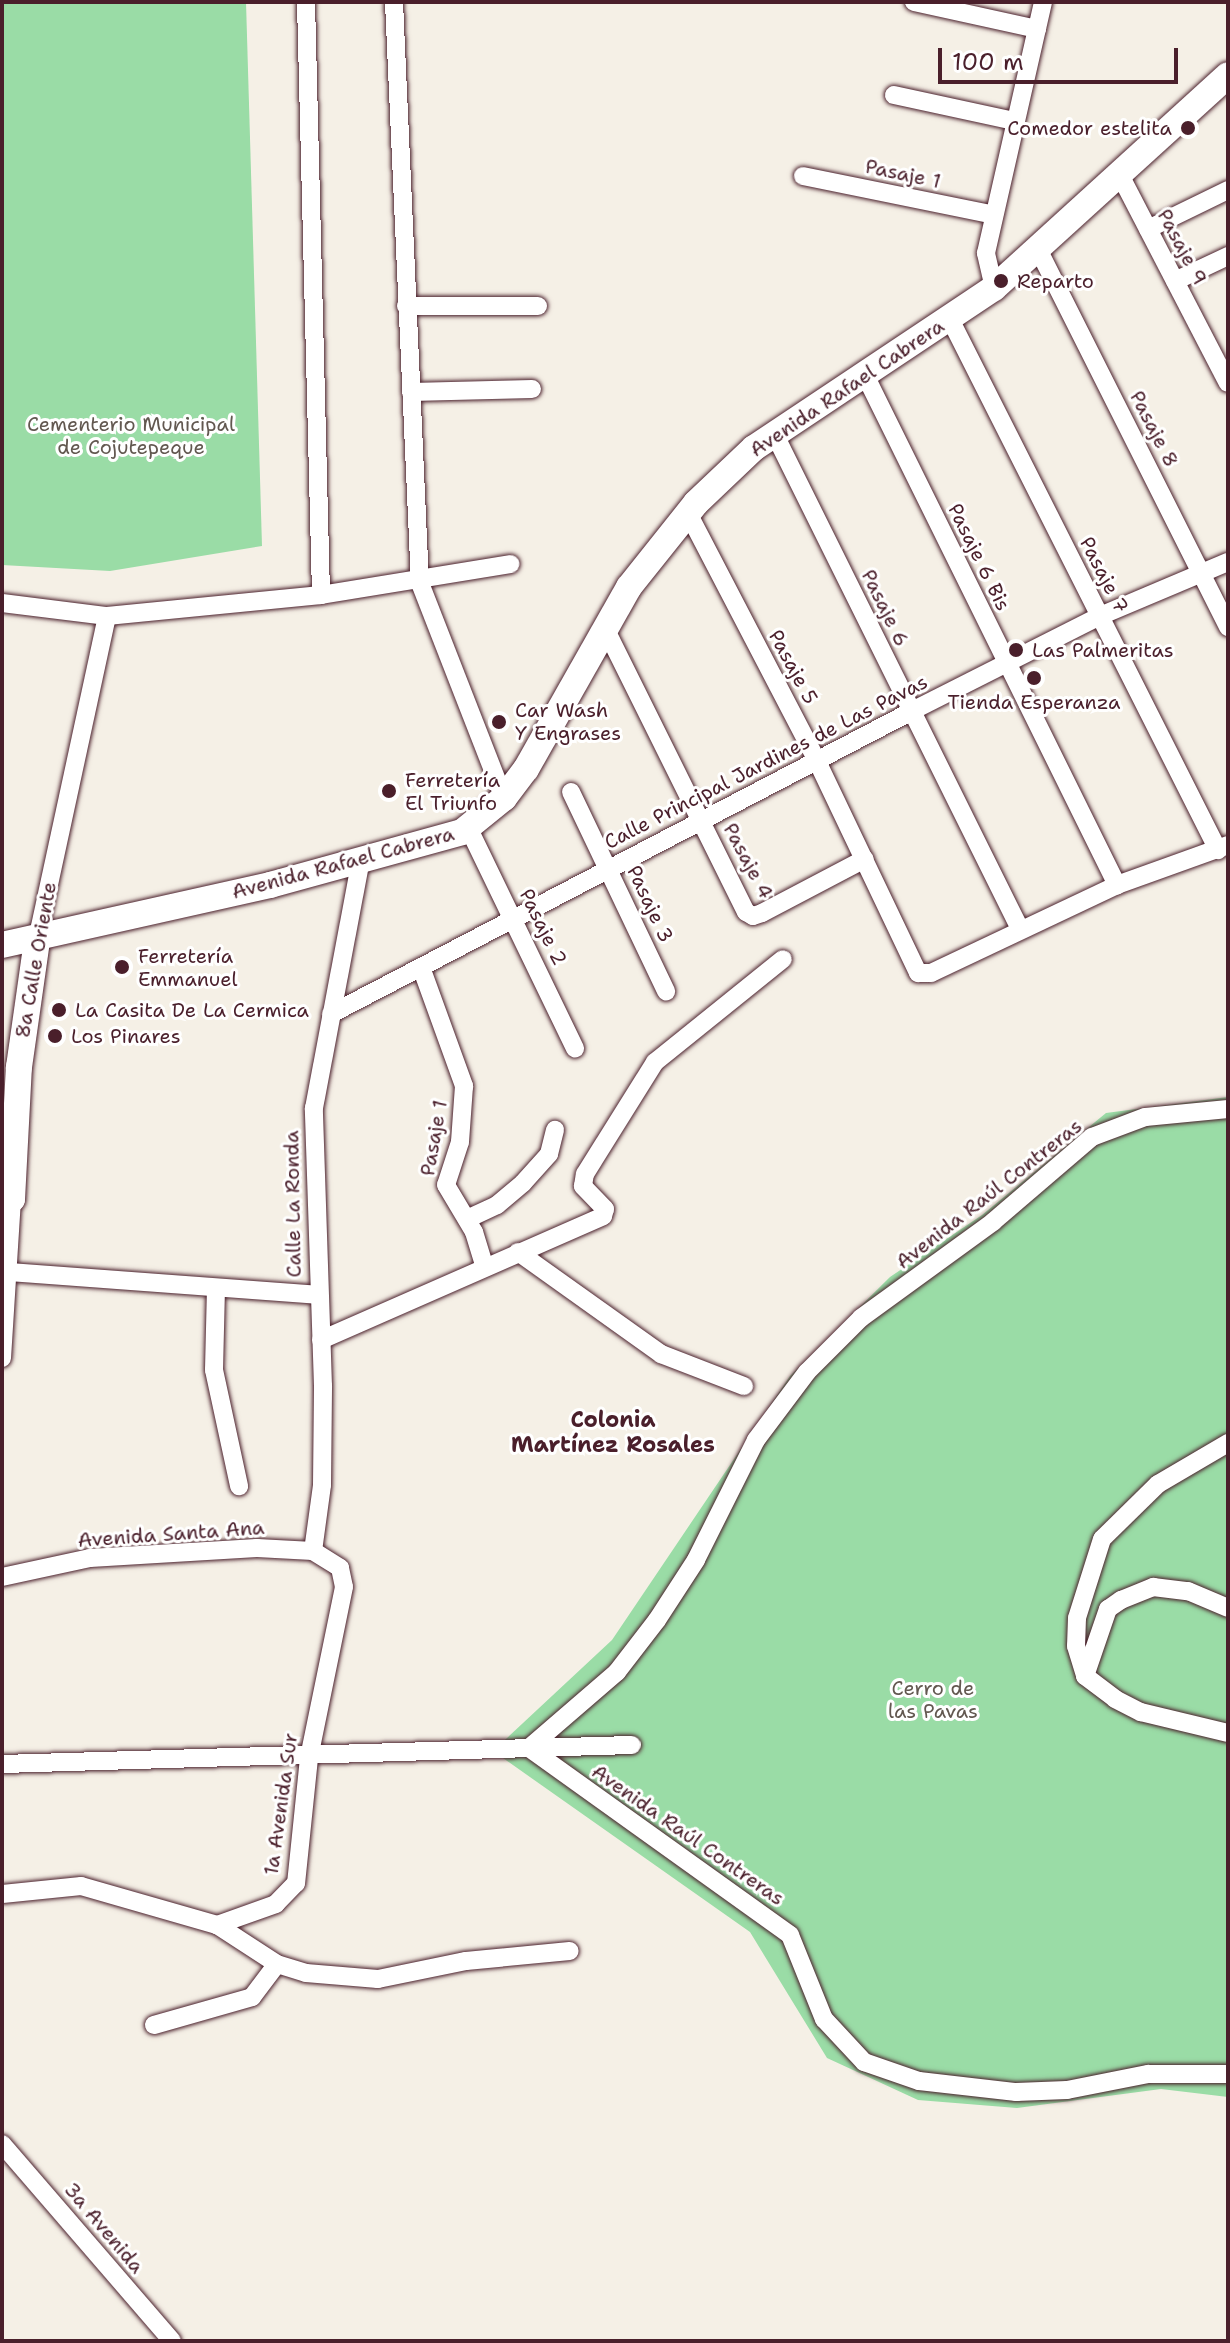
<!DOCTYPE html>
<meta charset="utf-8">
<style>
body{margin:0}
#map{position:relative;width:1230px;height:2343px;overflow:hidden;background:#f5f0e6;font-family:"Shantell Sans",sans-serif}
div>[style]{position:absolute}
.green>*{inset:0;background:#9adca6}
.roads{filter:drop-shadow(0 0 2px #4a1f2b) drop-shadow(0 0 2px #4a1f2b)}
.street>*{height:18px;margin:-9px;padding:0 9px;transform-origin:9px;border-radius:9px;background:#fff}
.secondary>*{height:26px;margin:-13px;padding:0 13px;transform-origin:13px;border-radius:13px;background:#fff}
.dots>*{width:22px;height:22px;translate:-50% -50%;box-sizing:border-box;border:4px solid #fff;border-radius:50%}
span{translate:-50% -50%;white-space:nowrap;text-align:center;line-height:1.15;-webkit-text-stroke:6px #fff;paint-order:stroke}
.poi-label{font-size:20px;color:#4a1f2b}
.right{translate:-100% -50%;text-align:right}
.left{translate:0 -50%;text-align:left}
.street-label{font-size:20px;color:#4a1f2b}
.park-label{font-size:20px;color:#625850}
.neighbourhood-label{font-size:22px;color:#4a1f2b;font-weight:700}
.frame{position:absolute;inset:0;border:4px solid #4a1f2b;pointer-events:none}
.scale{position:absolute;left:938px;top:48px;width:240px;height:36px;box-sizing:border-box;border:4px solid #4a1f2b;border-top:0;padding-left:10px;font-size:24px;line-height:28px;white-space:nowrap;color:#4a1f2b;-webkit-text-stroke:6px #fff;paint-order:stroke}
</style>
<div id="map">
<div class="green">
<div style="clip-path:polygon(2px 2px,246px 2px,262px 546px,110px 571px,2px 565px)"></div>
<div style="clip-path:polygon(1228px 1097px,1228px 2097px,1161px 2089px,1017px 2108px,918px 2100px,827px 2058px,750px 1932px,493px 1751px,612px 1640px,790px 1376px,890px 1277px,982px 1215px,1106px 1113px)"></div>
</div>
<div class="roads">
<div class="street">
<div style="left:306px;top:2px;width:593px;rotate:88.55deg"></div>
<div style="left:394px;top:2px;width:582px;rotate:87.44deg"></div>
<div style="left:420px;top:583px;width:231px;rotate:68.7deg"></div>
<div style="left:914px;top:2px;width:126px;rotate:12.4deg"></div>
<div style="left:894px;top:95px;width:123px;rotate:12.2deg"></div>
<div style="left:1120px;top:175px;width:234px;rotate:62.6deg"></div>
<div style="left:803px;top:176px;width:195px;rotate:11.5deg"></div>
<div style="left:1148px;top:229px;width:89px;rotate:-26deg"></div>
<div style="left:1039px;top:251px;width:421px;rotate:63.3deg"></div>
<div style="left:1175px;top:281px;width:59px;rotate:-25.3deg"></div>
<div style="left:994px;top:288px;width:36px;rotate:-103deg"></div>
<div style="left:986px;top:253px;width:257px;rotate:-77.2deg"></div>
<div style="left:406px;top:306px;width:132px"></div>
<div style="left:950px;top:319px;width:595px;rotate:63.22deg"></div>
<div style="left:866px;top:377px;width:567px;rotate:63.71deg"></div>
<div style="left:411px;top:392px;width:121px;rotate:-1.4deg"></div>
<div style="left:775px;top:435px;width:551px;rotate:63.62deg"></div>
<div style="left:688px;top:513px;width:280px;rotate:62.5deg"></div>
<div style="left:817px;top:761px;width:235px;rotate:64.5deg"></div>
<div style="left:918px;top:973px;width:13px"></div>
<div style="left:931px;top:973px;width:206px;rotate:-25.3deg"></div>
<div style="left:1117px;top:885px;width:118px;rotate:-19.8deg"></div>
<div style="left:2px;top:603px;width:106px;rotate:7.1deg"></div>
<div style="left:107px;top:616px;width:215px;rotate:-5.6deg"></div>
<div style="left:321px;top:595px;width:192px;rotate:-9.3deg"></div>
<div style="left:605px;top:628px;width:317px;rotate:63.6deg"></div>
<div style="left:746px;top:912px;width:8px;rotate:30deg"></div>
<div style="left:753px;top:916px;width:9px;rotate:-18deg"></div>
<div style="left:762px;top:913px;width:116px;rotate:-27.7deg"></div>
<div style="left:571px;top:792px;width:221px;rotate:64.5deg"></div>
<div style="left:468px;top:827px;width:246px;rotate:64.2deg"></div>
<div style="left:37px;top:940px;width:331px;rotate:-77.8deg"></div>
<div style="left:421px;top:967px;width:127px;rotate:70.1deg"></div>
<div style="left:464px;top:1086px;width:56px;rotate:94.1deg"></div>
<div style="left:460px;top:1142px;width:45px;rotate:108deg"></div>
<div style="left:446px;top:1185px;width:55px;rotate:59.2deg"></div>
<div style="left:474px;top:1232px;width:37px;rotate:73deg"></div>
<div style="left:331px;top:1014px;width:655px;rotate:-27.54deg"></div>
<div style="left:912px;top:711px;width:211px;rotate:-26.8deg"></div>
<div style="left:1100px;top:616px;width:139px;rotate:-22.9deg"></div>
<div style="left:1228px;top:1109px;width:83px;rotate:174.5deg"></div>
<div style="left:1145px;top:1117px;width:57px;rotate:159.3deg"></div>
<div style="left:1092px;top:1137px;width:130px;rotate:139.4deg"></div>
<div style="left:993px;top:1222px;width:163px;rotate:144deg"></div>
<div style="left:861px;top:1318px;width:76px;rotate:135deg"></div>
<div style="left:807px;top:1372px;width:85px;rotate:126.9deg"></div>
<div style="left:756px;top:1440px;width:134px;rotate:116.6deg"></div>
<div style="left:696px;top:1560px;width:72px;rotate:123deg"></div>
<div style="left:657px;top:1620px;width:66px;rotate:127.6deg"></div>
<div style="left:617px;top:1672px;width:116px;rotate:139.2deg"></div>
<div style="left:529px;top:1748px;width:321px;rotate:35.6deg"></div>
<div style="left:790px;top:1935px;width:91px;rotate:68deg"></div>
<div style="left:824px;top:2019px;width:59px;rotate:47.1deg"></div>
<div style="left:864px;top:2062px;width:58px;rotate:19.1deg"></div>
<div style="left:919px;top:2081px;width:98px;rotate:6.5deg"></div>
<div style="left:1016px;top:2092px;width:51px;rotate:-2.2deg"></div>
<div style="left:1067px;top:2090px;width:83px;rotate:-11.2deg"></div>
<div style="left:1148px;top:2074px;width:80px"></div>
<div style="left:467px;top:1219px;width:33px;rotate:-25deg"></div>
<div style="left:497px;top:1205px;width:34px;rotate:-40deg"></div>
<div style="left:523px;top:1183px;width:39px;rotate:-48deg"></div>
<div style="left:549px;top:1154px;width:25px;rotate:-76deg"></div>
<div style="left:518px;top:1252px;width:176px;rotate:35.5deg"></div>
<div style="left:661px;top:1354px;width:89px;rotate:21.1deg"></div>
<div style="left:8px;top:1272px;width:311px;rotate:4.2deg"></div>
<div style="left:216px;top:1288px;width:82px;rotate:91.4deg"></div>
<div style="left:214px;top:1370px;width:119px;rotate:77.8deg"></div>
<div style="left:321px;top:1340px;width:308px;rotate:-23.7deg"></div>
<div style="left:603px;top:1216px;width:7px;rotate:-74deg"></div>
<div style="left:605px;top:1209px;width:32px;rotate:-134deg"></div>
<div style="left:583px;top:1186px;width:12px;rotate:-81deg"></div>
<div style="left:585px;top:1174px;width:132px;rotate:-58deg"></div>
<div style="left:655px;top:1062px;width:164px;rotate:-38.8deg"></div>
<div style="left:2px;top:1358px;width:159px;rotate:-86.4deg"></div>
<div style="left:1228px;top:1443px;width:81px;rotate:149.6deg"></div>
<div style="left:1158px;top:1484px;width:78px;rotate:135.5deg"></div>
<div style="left:1102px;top:1539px;width:83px;rotate:107.6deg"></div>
<div style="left:1077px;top:1618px;width:28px;rotate:92deg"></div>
<div style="left:1076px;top:1646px;width:31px;rotate:73deg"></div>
<div style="left:1085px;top:1676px;width:38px;rotate:37deg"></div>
<div style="left:1115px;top:1699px;width:29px;rotate:27deg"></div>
<div style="left:1141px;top:1712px;width:89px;rotate:13.6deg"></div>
<div style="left:313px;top:1551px;width:67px;rotate:-82.2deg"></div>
<div style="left:322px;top:1485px;width:99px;rotate:-89.4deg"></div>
<div style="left:323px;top:1386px;width:278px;rotate:-91.9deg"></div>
<div style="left:314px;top:1108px;width:252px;rotate:-79.3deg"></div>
<div style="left:2px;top:1577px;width:90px;rotate:-12.2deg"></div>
<div style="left:90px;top:1558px;width:167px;rotate:-3.4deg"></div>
<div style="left:257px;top:1548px;width:56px;rotate:3.1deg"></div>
<div style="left:313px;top:1551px;width:32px;rotate:32deg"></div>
<div style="left:340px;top:1568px;width:19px;rotate:78deg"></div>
<div style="left:344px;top:1587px;width:175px;rotate:101.6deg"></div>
<div style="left:309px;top:1758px;width:126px;rotate:95.9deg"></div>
<div style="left:296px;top:1883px;width:29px;rotate:134deg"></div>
<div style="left:276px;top:1904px;width:63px;rotate:160.4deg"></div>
<div style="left:217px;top:1925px;width:141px;rotate:-164deg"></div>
<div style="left:81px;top:1886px;width:79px;rotate:174.2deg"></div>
<div style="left:1085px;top:1676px;width:71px;rotate:-71.1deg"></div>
<div style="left:1108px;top:1609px;width:16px;rotate:-35deg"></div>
<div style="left:1121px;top:1600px;width:35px;rotate:-22deg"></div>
<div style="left:1153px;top:1587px;width:35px;rotate:7deg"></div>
<div style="left:1188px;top:1591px;width:43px;rotate:23deg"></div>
<div style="left:2px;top:1764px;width:630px;rotate:-1.73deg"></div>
<div style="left:217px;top:1925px;width:72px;rotate:33deg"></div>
<div style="left:277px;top:1964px;width:30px;rotate:17deg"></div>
<div style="left:306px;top:1973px;width:72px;rotate:4.8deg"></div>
<div style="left:378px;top:1979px;width:90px;rotate:-11.6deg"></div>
<div style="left:466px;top:1961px;width:104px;rotate:-5.5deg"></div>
<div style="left:154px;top:2025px;width:102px;rotate:-15.9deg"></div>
<div style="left:252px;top:1997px;width:41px;rotate:-52.9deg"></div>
<div style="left:2px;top:2144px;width:260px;rotate:49.2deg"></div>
</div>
<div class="secondary">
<div style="left:2px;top:945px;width:275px;rotate:-12.6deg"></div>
<div style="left:270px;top:885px;width:199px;rotate:-15.4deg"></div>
<div style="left:462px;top:832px;width:54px;rotate:-39deg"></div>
<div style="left:504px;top:798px;width:36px;rotate:-53deg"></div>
<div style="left:526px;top:769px;width:209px;rotate:-60.5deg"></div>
<div style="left:629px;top:587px;width:107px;rotate:-51.4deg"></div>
<div style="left:696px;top:503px;width:80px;rotate:-43.5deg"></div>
<div style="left:754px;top:448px;width:288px;rotate:-33.7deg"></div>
<div style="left:994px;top:288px;width:316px;rotate:-42.3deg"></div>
<div style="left:2px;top:1199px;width:10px"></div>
<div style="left:12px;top:1199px;width:132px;rotate:-87deg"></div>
<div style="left:19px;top:1067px;width:128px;rotate:-81.9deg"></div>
</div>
</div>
<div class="dots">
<div style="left:1188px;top:128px;background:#4a1f2b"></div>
<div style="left:1001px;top:281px;background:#4a1f2b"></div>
<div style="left:1016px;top:650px;background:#4a1f2b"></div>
<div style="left:1034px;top:678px;background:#4a1f2b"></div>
<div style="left:499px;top:722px;background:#4a1f2b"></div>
<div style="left:389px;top:791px;background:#4a1f2b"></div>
<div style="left:122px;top:967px;background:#4a1f2b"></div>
<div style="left:59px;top:1010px;background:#4a1f2b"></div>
<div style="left:55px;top:1036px;background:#4a1f2b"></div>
</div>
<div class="poi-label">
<span class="right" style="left:1172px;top:128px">Comedor estelita</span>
<span class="left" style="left:1017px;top:281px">Reparto</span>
<span class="left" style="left:1032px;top:650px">Las Palmeritas</span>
<span style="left:1034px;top:702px">Tienda Esperanza</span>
<span class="left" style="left:515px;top:722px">Car Wash<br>Y Engrases</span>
<span class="left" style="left:405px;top:792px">Ferretería<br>El Triunfo</span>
<span class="left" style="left:138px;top:968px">Ferretería<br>Emmanuel</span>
<span class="left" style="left:75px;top:1010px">La Casita De La Cermica</span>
<span class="left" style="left:71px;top:1036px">Los Pinares</span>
</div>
<div class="street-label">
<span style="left:903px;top:174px;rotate:12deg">Pasaje 1</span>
<span style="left:1182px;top:247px;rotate:62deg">Pasaje 9</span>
<span style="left:847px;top:388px;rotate:-34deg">Avenida Rafael Cabrera</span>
<span style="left:1154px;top:429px;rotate:63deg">Pasaje 8</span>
<span style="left:979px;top:557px;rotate:64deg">Pasaje 6 Bis</span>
<span style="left:1104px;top:575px;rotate:63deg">Pasaje 7</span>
<span style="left:885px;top:608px;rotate:64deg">Pasaje 6</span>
<span style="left:793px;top:667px;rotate:62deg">Pasaje 5</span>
<span style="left:766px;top:762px;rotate:-27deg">Calle Principal Jardines de Las Pavas</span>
<span style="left:748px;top:861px;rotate:62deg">Pasaje 4</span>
<span style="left:343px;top:863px;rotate:-15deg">Avenida Rafael Cabrera</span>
<span style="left:650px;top:904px;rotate:65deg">Pasaje 3</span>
<span style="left:543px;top:927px;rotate:64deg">Pasaje 2</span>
<span style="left:36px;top:960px;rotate:-80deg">8a Calle Oriente</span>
<span style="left:434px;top:1138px;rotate:-80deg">Pasaje 1</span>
<span style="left:989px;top:1194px;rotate:-38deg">Avenida Raúl Contreras</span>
<span style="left:293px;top:1204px;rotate:-91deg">Calle La Ronda</span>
<span style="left:171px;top:1534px;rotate:-4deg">Avenida Santa Ana</span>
<span style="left:281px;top:1804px;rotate:-82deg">1a Avenida Sur</span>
<span style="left:688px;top:1835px;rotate:35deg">Avenida Raúl Contreras</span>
<span style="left:104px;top:2228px;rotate:50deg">3a Avenida</span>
</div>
<div class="park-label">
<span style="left:131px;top:436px">Cementerio Municipal<br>de Cojutepeque</span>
<span style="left:933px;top:1700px">Cerro de<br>las Pavas</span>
</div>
<div class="neighbourhood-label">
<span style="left:613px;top:1432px">Colonia<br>Martínez Rosales</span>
</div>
<div class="frame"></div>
<div class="scale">100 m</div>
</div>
